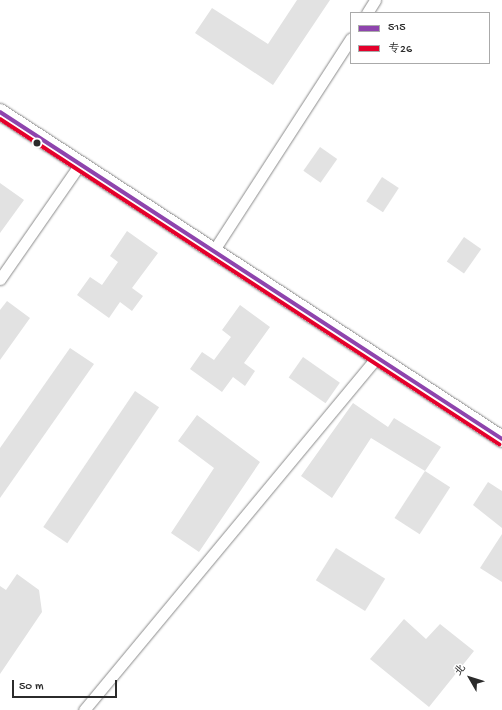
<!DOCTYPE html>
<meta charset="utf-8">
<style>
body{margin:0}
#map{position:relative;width:502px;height:710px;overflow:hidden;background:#fff;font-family:"Gochi Hand","LXGW WenKai TC",sans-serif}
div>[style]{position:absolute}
.building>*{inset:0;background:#e2e2e2;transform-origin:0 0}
.roads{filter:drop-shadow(0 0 1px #8a8a8a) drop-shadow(0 0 1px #8a8a8a)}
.street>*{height:11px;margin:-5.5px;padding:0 5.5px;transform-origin:5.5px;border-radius:5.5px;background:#fff}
.secondary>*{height:16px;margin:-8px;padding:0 8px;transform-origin:8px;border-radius:8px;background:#fff}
.bus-1>*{height:4px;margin:-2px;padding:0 2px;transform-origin:2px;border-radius:2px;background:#8e44ad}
.bus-2>*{height:4px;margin:-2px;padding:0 2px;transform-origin:2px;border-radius:2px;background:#e4002b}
.dots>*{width:11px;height:11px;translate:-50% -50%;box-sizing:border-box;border:2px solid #fff;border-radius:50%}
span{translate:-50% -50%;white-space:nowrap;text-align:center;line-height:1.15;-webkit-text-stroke:3.5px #fff;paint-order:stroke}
.legend{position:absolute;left:350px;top:12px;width:140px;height:52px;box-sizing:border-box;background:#fff;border:1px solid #aaa;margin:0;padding:5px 7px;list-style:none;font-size:12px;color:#2b2b2b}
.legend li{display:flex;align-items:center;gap:8px;height:20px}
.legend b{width:20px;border:1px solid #aaa}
.north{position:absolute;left:450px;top:658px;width:40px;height:40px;-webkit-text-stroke:3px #fff;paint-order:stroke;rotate:309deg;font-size:11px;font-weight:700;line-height:16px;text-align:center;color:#2b2b2b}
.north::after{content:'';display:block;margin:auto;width:14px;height:18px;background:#2b2b2b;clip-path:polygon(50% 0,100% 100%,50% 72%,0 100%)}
.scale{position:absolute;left:12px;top:680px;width:105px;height:18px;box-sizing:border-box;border:2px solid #2b2b2b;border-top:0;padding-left:5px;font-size:12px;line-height:14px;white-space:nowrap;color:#2b2b2b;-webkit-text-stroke:3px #fff;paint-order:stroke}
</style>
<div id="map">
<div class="building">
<div style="clip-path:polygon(297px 0,330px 0,273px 85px,195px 33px,212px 8px,268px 44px)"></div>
<div style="left:320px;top:147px;width:21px;height:29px;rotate:35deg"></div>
<div style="left:382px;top:177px;width:20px;height:29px;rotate:33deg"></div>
<div style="clip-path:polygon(0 183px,24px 200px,0 233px)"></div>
<div style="clip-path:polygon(127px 231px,158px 253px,132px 288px,143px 296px,132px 311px,120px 302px,109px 318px,77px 295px,90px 277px,102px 285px,118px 262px,110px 256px)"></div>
<div style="left:464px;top:237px;width:21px;height:30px;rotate:35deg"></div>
<div style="clip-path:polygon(7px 301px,30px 318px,0 360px,0 310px)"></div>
<div style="clip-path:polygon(240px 305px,270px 327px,244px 363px,255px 371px,245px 386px,233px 377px,222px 392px,190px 369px,202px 352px,214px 360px,231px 337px,222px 330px)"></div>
<div style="clip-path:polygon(70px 348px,94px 364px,0 498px,0 448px)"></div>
<div style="left:303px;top:357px;width:45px;height:25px;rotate:35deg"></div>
<div style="left:135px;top:391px;width:29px;height:164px;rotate:34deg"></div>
<div style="clip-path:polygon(353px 403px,388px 427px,394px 418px,441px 447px,425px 471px,371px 438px,332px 498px,301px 476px)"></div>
<div style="clip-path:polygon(197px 415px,260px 462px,199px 552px,171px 533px,214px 468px,178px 441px)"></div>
<div style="left:425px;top:471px;width:30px;height:56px;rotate:33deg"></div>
<div style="clip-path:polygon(488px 482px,502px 491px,502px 528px,473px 505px)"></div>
<div style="clip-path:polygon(502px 534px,502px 582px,480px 568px)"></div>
<div style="left:336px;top:548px;width:58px;height:38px;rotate:32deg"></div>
<div style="clip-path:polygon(17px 574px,39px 590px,42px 612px,0 674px,0 586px,6px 590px)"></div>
<div style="clip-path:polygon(404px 619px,426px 639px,440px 624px,474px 651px,429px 707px,370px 659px)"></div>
</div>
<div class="roads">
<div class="street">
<div style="left:367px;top:13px;width:15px;rotate:-58deg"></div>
<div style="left:214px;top:250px;width:252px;rotate:-57.1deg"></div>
<div style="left:0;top:279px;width:140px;rotate:-55.2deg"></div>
<div style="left:84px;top:710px;width:459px;rotate:-50.3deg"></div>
</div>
<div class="secondary">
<div style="left:0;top:112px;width:599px;rotate:33.08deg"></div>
</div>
</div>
<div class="bus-1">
<div style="left:0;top:112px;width:599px;rotate:33.08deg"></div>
</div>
<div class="bus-2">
<div style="left:0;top:119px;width:596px;rotate:33.08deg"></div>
</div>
<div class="dots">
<div style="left:37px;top:143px;background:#2b2b2b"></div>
</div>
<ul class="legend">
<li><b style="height:5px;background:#8e44ad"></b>515</li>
<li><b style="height:5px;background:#e4002b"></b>专26</li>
</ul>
<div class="north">北</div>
<div class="scale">50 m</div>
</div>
